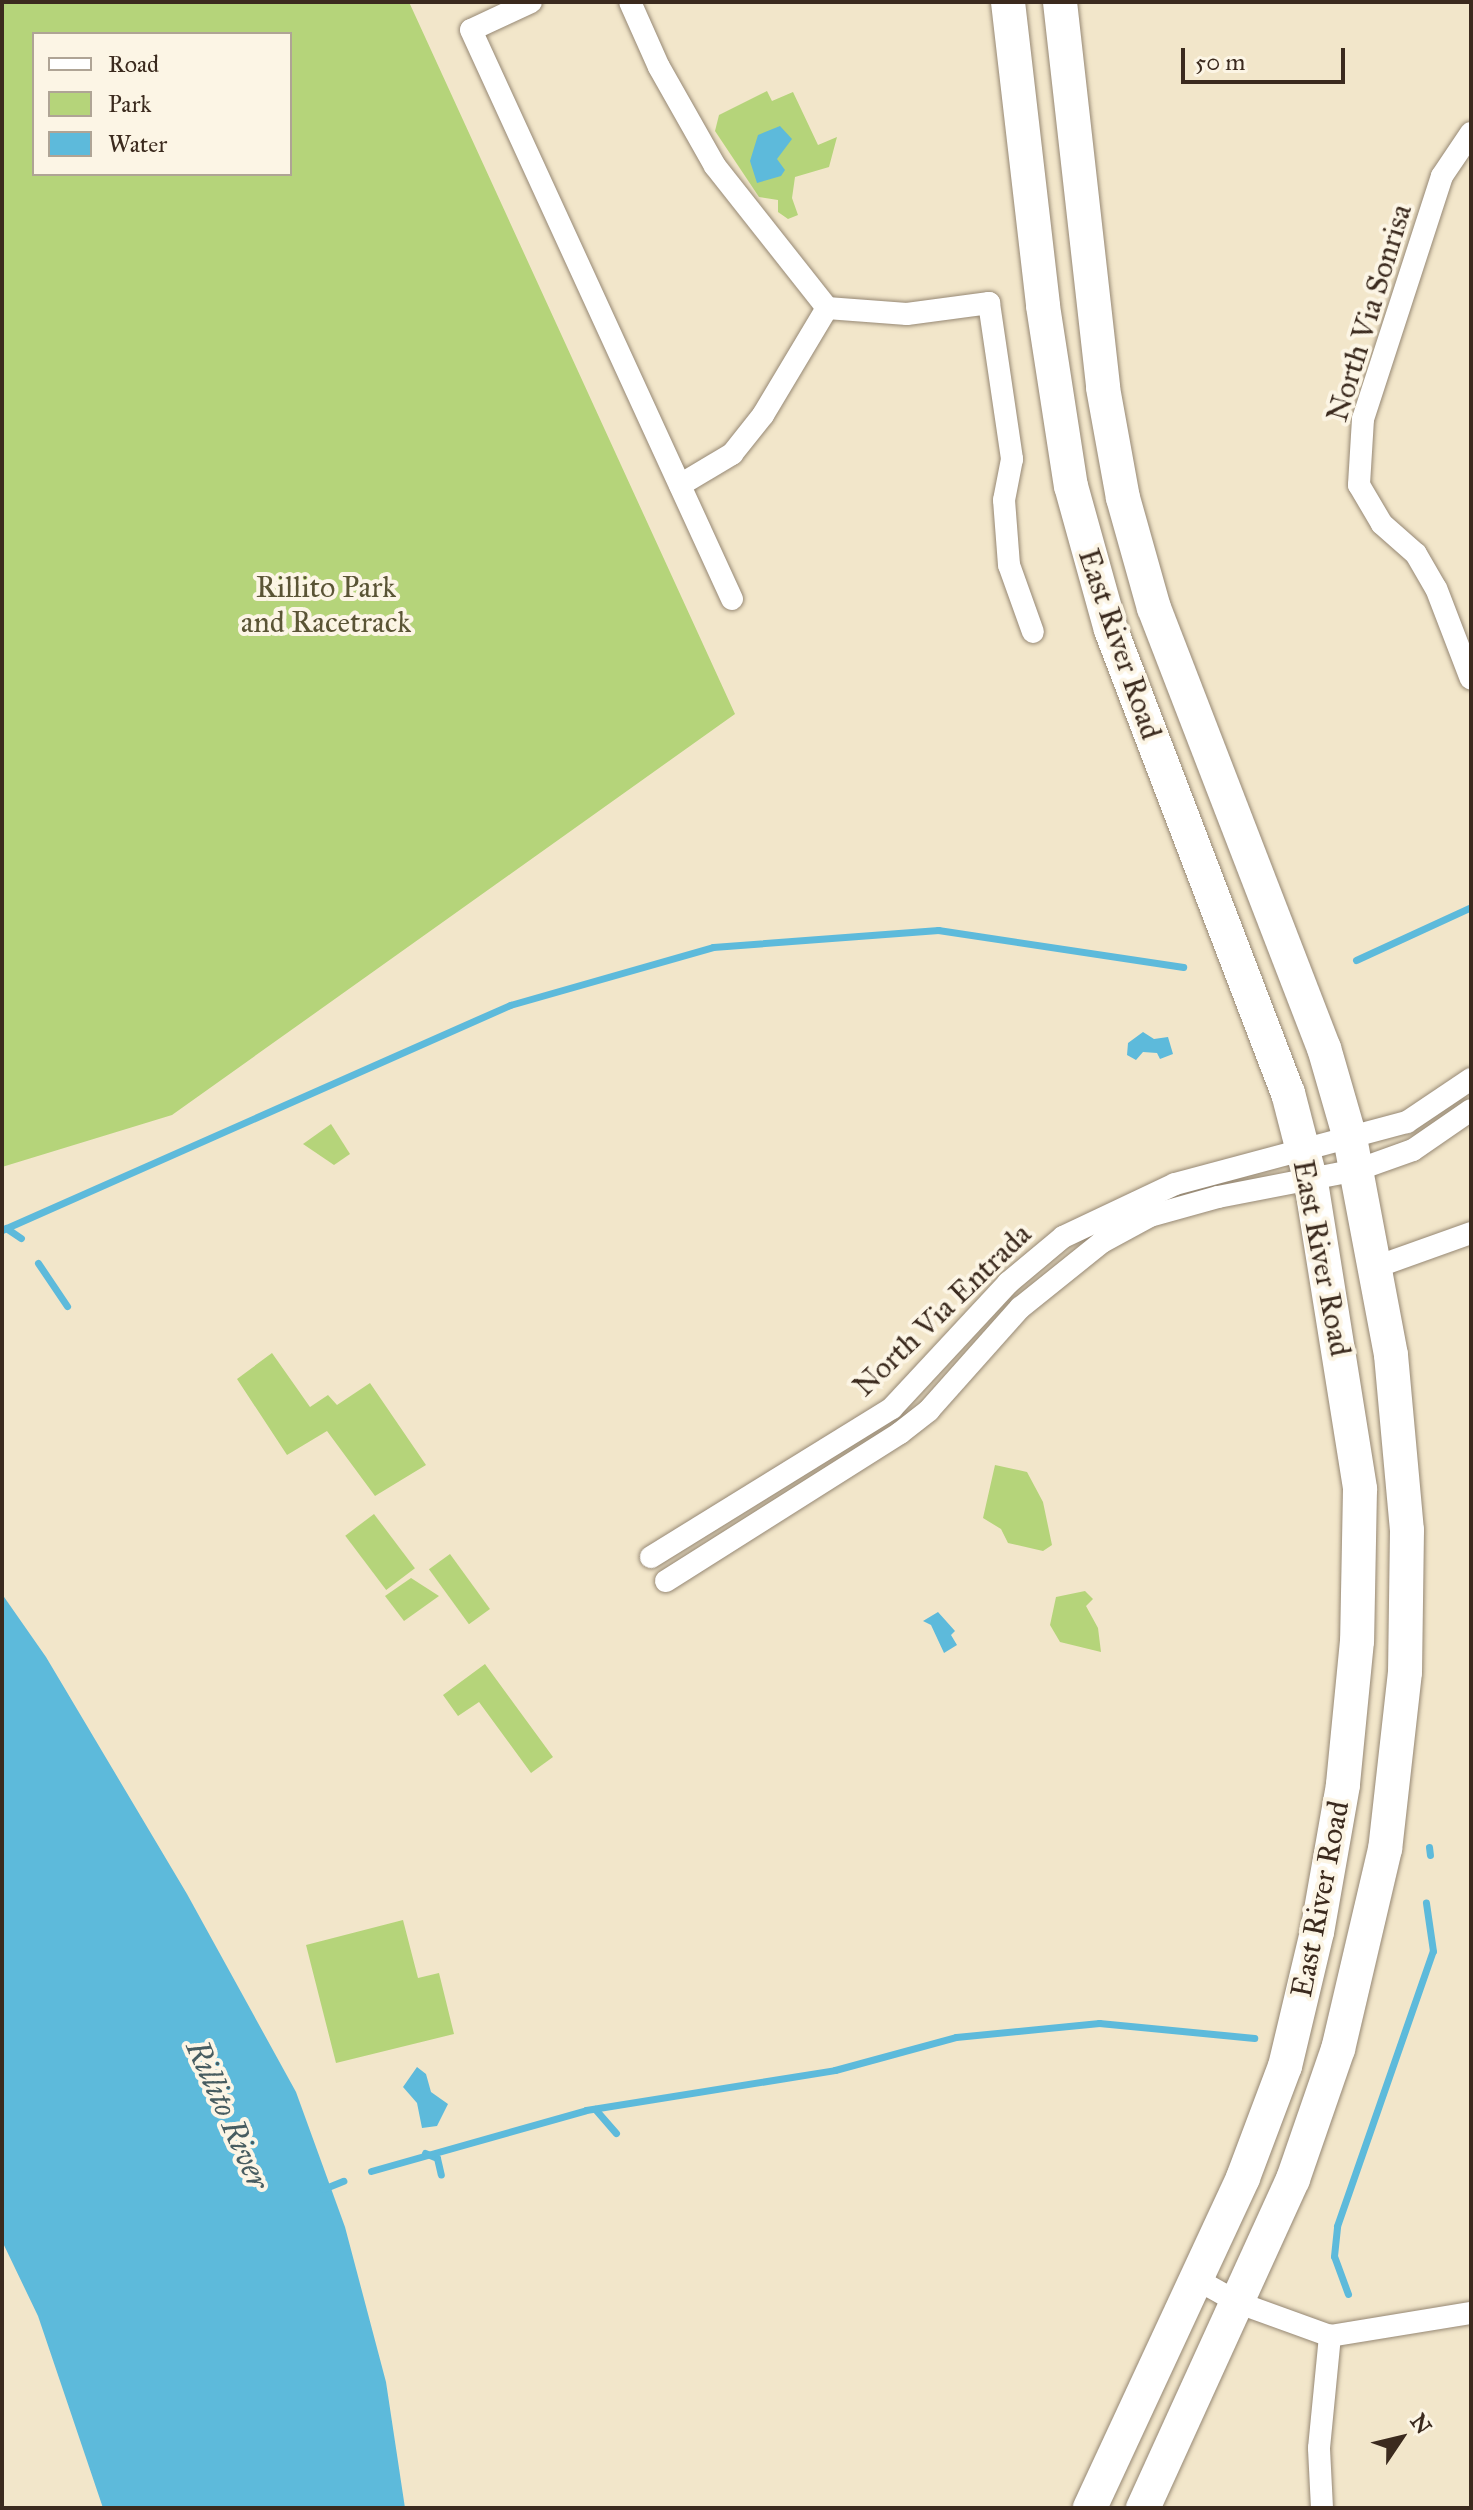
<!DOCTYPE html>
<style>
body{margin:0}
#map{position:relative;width:1473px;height:2510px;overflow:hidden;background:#f2e6ca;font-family:"IM FELL Great Primer",serif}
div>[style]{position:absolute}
.green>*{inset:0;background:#b5d47a;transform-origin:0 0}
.water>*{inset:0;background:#5dbadb}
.stream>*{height:7px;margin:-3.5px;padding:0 3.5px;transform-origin:3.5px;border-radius:3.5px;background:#5dbadb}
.roads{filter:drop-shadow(0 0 2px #968874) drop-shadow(0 0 2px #968874)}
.minor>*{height:22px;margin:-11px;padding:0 11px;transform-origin:11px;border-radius:11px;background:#fff}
.primary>*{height:34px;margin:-17px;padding:0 17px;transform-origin:17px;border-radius:17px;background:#fff}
span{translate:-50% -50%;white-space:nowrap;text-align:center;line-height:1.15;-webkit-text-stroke:8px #fcf5e5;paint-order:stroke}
.street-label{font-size:30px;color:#3b2a1e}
.park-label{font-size:30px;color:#5a5435}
.water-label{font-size:32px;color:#475c60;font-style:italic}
.frame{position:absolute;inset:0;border:4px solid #3b2a1e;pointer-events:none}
.legend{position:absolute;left:32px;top:32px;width:260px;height:144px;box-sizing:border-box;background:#fcf5e5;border:2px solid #afa495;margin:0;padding:10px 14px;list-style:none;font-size:24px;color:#3b2a1e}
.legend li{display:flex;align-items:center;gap:16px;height:40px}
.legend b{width:40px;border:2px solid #afa495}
.north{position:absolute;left:1361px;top:2398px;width:80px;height:80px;-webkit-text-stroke:6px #fcf5e5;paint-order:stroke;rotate:55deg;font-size:22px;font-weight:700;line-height:32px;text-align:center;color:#3b2a1e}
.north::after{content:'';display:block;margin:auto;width:28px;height:36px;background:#3b2a1e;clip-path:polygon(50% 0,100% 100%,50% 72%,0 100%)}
.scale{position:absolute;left:1181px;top:48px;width:164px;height:36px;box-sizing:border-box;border:4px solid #3b2a1e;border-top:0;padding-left:10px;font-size:24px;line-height:28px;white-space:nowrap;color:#3b2a1e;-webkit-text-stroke:6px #fcf5e5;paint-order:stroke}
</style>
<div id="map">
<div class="green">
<div style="clip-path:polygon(evenodd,2px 2px,409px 2px,735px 714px,172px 1115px,2px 1167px,2px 2px,34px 34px,290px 34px,290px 174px,34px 174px,34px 34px)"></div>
<div style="clip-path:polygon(767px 91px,772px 101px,793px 92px,818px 145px,837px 137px,829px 167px,795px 177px,792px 198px,798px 215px,788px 219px,778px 212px,778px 200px,759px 197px,715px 131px,719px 115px)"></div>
<div style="clip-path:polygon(331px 1124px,350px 1154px,334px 1165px,303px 1144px)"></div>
<div style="clip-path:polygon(272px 1353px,310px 1407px,328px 1395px,337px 1405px,370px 1383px,426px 1465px,375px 1496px,327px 1431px,287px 1455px,237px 1379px)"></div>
<div style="clip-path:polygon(995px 1465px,1027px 1472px,1043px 1502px,1052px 1545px,1043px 1551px,1008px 1543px,1001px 1529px,983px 1518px)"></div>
<div style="left:374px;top:1514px;width:68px;height:36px;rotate:53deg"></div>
<div style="left:450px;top:1554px;width:68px;height:26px;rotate:54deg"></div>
<div style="clip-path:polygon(411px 1578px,439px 1596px,404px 1621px,385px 1596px)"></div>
<div style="clip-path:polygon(1085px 1591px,1093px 1599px,1086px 1606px,1098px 1628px,1101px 1652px,1060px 1642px,1050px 1625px,1056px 1597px)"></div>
<div style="clip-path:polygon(485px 1664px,553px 1757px,531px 1773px,479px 1702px,458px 1716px,443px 1695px)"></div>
<div style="clip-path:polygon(403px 1920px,418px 1978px,439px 1973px,454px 2034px,336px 2063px,306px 1945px)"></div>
</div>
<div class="water">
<div style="clip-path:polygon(780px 126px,792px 139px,777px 159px,785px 170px,781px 176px,757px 183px,750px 161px,758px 135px)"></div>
<div style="clip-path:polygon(1143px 1032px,1154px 1039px,1168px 1037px,1173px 1054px,1160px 1059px,1157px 1053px,1143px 1052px,1136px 1060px,1127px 1055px,1128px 1043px)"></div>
<div style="clip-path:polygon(2px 1594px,46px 1657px,187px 1894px,296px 2092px,345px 2227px,386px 2382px,405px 2508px,103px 2508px,38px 2316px,2px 2241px)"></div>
<div style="clip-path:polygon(938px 1612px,955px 1631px,951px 1635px,957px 1645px,944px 1653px,931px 1625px,923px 1621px)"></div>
<div style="clip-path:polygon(417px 2067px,426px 2074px,431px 2092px,448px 2104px,437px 2126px,422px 2128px,417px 2103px,403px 2087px)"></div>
</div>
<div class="stream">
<div style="left:1356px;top:960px;width:127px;rotate:-24.7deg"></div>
<div style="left:6px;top:1228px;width:18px;rotate:34deg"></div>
<div style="left:2px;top:1230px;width:556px;rotate:-23.89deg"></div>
<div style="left:510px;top:1005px;width:211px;rotate:-15.9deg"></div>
<div style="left:713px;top:947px;width:226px;rotate:-4.3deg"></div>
<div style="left:938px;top:930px;width:248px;rotate:8.6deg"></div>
<div style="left:38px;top:1263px;width:52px;rotate:56deg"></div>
<div style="left:1429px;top:1847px;width:8px;rotate:83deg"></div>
<div style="left:595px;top:2109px;width:32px;rotate:49deg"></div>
<div style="left:425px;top:2153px;width:13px;rotate:23deg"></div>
<div style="left:437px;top:2158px;width:17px;rotate:77deg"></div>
<div style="left:371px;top:2171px;width:223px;rotate:-15.8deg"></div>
<div style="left:586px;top:2110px;width:252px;rotate:-9.1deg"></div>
<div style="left:835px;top:2070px;width:125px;rotate:-15.3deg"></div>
<div style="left:956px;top:2037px;width:144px;rotate:-5.6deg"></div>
<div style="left:1099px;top:2023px;width:156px;rotate:5.5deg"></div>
<div style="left:323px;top:2189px;width:22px;rotate:-22deg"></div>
<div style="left:1348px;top:2294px;width:40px;rotate:-110.2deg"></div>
<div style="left:1334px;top:2256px;width:30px;rotate:-84deg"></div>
<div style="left:1337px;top:2226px;width:291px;rotate:-70.8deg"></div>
<div style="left:1433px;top:1951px;width:49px;rotate:-98.3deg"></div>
</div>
<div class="roads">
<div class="minor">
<div style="left:531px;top:2px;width:66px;rotate:155deg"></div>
<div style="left:471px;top:30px;width:626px;rotate:65.36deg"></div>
<div style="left:630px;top:2px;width:71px;rotate:66deg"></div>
<div style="left:659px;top:67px;width:114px;rotate:60.5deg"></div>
<div style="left:715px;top:166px;width:181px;rotate:51.7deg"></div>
<div style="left:827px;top:308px;width:80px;rotate:4.3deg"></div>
<div style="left:907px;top:314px;width:83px;rotate:-7.6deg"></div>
<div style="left:989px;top:303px;width:158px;rotate:81.6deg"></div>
<div style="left:1012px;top:459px;width:42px;rotate:101deg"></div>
<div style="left:1004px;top:500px;width:65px;rotate:85.6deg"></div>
<div style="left:1009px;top:565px;width:71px;rotate:70.3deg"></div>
<div style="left:1471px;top:133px;width:52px;rotate:124deg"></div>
<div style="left:1442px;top:176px;width:256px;rotate:108deg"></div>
<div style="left:1363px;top:419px;width:66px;rotate:93.5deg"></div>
<div style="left:1359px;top:485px;width:45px;rotate:59.5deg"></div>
<div style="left:1382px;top:524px;width:45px;rotate:41.4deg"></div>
<div style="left:1416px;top:554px;width:39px;rotate:60deg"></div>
<div style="left:1436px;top:588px;width:97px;rotate:69deg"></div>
<div style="left:680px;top:485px;width:61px;rotate:-30.8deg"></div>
<div style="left:732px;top:454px;width:50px;rotate:-51.5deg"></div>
<div style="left:763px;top:415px;width:125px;rotate:-59.1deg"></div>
<div style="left:1376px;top:1267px;width:101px;rotate:-19.7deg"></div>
<div style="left:651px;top:1557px;width:283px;rotate:-31.7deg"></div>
<div style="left:892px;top:1408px;width:171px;rotate:-47.1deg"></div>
<div style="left:1008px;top:1283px;width:72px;rotate:-39.9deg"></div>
<div style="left:1063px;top:1237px;width:124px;rotate:-25.3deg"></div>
<div style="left:1175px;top:1184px;width:240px;rotate:-15deg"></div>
<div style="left:1407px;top:1122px;width:77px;rotate:-33.9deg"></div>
<div style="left:666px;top:1581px;width:277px;rotate:-32.3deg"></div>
<div style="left:900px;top:1433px;width:37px;rotate:-38deg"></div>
<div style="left:929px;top:1410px;width:137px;rotate:-48.3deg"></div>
<div style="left:1020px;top:1308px;width:105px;rotate:-38.8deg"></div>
<div style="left:1102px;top:1242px;width:55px;rotate:-28.4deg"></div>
<div style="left:1150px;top:1216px;width:71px;rotate:-15.6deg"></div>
<div style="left:1218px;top:1197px;width:142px;rotate:-11deg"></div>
<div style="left:1357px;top:1170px;width:59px;rotate:-19.7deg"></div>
<div style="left:1413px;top:1150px;width:70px;rotate:-34.6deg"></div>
<div style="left:1198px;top:2280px;width:47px;rotate:29.3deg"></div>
<div style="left:1239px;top:2303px;width:97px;rotate:19.9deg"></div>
<div style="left:1330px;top:2336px;width:143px;rotate:-9.3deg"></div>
<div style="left:1322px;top:2508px;width:60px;rotate:-92.9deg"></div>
<div style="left:1319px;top:2448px;width:113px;rotate:-84.4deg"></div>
</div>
<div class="primary">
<div style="left:1008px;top:2px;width:306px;rotate:83.4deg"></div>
<div style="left:1043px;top:306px;width:182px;rotate:81.2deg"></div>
<div style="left:1071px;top:486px;width:149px;rotate:74.5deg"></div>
<div style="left:1111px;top:630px;width:496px;rotate:69.1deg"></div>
<div style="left:1288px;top:1093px;width:92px;rotate:75.5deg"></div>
<div style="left:1311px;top:1182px;width:311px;rotate:80.9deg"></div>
<div style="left:1360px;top:1489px;width:152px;rotate:91.1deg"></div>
<div style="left:1357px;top:1641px;width:145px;rotate:95.6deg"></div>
<div style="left:1343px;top:1785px;width:149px;rotate:100deg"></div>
<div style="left:1317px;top:1932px;width:138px;rotate:103.4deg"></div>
<div style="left:1285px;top:2066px;width:120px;rotate:110.6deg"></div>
<div style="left:1243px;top:2178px;width:364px;rotate:114.9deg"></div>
<div style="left:1060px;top:2px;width:388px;rotate:83.6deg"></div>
<div style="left:1103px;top:388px;width:112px;rotate:79.7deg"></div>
<div style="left:1123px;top:498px;width:114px;rotate:74.3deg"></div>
<div style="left:1154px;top:608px;width:472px;rotate:68.9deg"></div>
<div style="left:1324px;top:1048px;width:94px;rotate:73.9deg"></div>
<div style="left:1350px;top:1138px;width:221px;rotate:79.3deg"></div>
<div style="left:1391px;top:1355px;width:176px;rotate:84.8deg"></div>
<div style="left:1407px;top:1530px;width:142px;rotate:90.8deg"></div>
<div style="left:1405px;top:1672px;width:178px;rotate:96.4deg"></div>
<div style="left:1385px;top:1849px;width:205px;rotate:103.2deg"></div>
<div style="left:1338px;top:2049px;width:138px;rotate:109.1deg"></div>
<div style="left:1293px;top:2179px;width:362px;rotate:114.5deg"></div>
</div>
</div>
<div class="street-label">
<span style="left:1369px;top:313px;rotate:-73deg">North Via Sonrisa</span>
<span style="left:1120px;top:644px;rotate:71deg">East River Road</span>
<span style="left:1322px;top:1258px;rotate:79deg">East River Road</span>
<span style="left:942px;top:1310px;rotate:-44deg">North Via Entrada</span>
<span style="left:1320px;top:1899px;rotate:-79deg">East River Road</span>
</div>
<div class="park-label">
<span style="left:326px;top:604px">Rillito Park<br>and Racetrack</span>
</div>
<div class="water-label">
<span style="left:227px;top:2115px;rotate:66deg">Rillito River</span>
</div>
<div class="frame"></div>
<ul class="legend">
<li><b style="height:10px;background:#fff"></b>Road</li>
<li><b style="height:22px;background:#b5d47a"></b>Park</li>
<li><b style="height:22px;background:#5dbadb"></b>Water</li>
</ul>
<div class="north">N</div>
<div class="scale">50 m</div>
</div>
